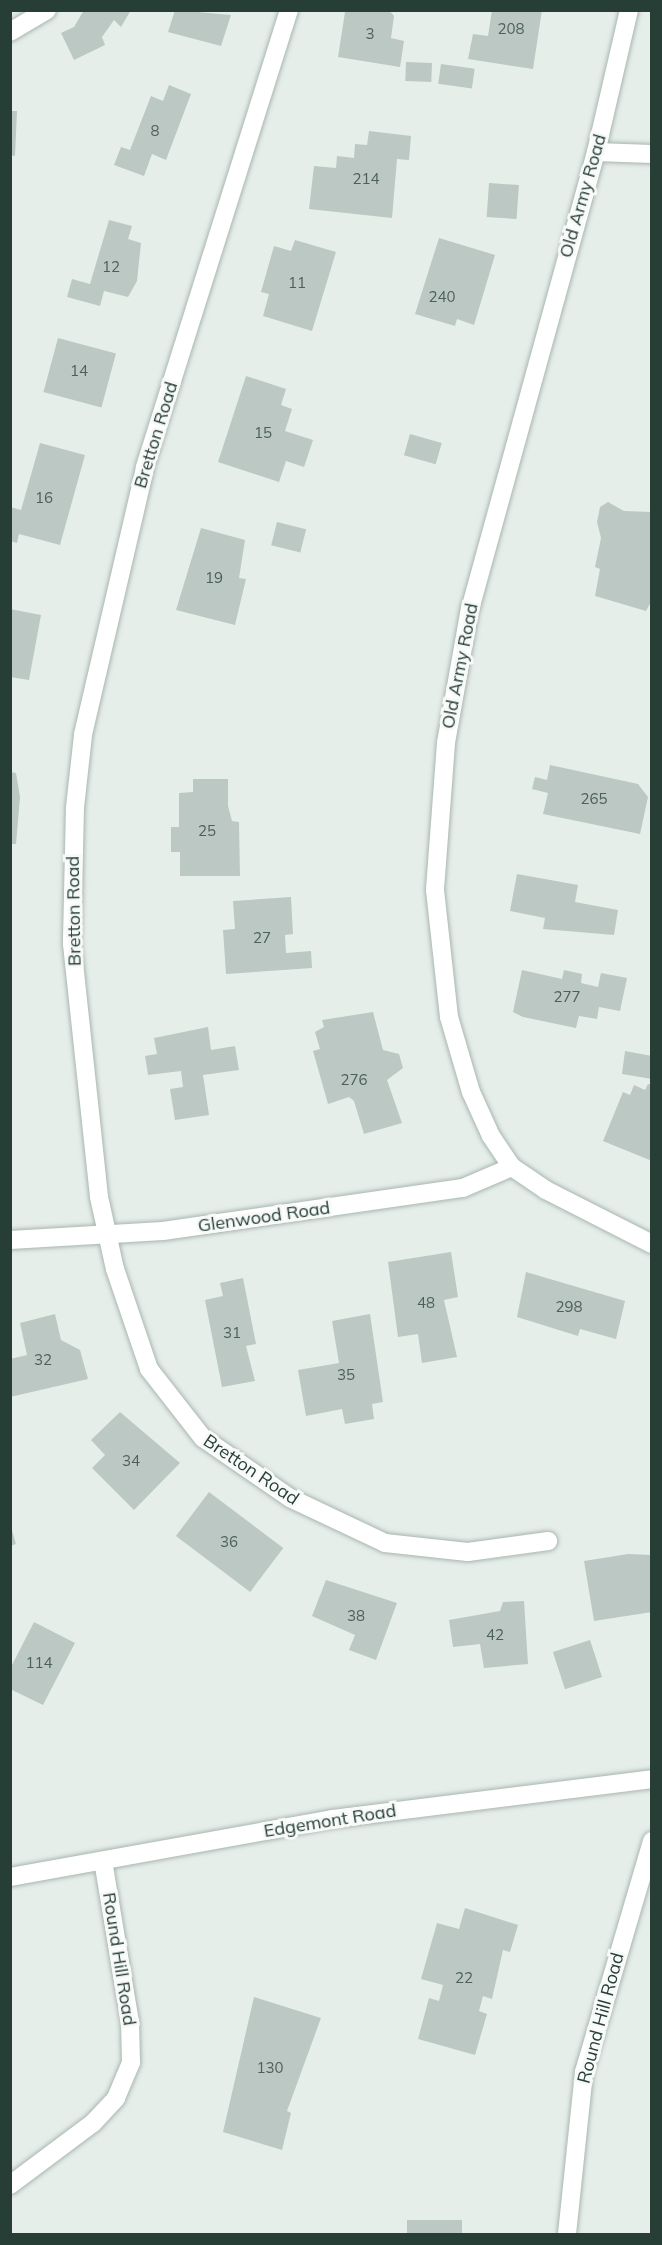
<!DOCTYPE html>
<style>
body{margin:0}
#map{position:relative;width:662px;height:2245px;overflow:hidden;background:#e6eeea;font-family:Mulish,sans-serif}
div>[style]{position:absolute}
.building>*{inset:0;background:#bcc8c3;transform-origin:0 0}
.roads{filter:drop-shadow(0 0 2px #a9b6b1) drop-shadow(0 0 2px #a9b6b1)}
.minor>*{height:18px;margin:-9px;padding:0 9px;transform-origin:9px;border-radius:9px;background:#fff}
.tertiary>*{height:18px;margin:-9px;padding:0 9px;transform-origin:9px;border-radius:9px;background:#fff}
span{translate:-50% -50%;white-space:nowrap;text-align:center;line-height:1.15;-webkit-text-stroke:6px #f7faf8;paint-order:stroke}
.number-label{font-size:15px;color:#4c605a}
.number-label span{-webkit-text-stroke-width:0}
.street-label{font-size:18px;color:#273e37}
.frame{position:absolute;inset:0;border:12px solid #273e37;pointer-events:none}
</style>
<div id="map">
<div class="building">
<div style="clip-path:polygon(84px 10px,131px 10px,121px 27px,114px 20px,102px 37px,105px 45px,74px 60px,61px 33px,74px 27px)"></div>
<div style="clip-path:polygon(175px 10px,231px 15px,221px 46px,168px 32px)"></div>
<div style="clip-path:polygon(389px 10px,394px 16px,391px 38px,404px 41px,400px 67px,338px 57px,345px 12px)"></div>
<div style="clip-path:polygon(492px 10px,542px 10px,533px 69px,468px 59px,473px 34px,488px 36px)"></div>
<div style="left:406px;top:62px;width:26px;height:19px;rotate:2deg"></div>
<div style="left:441px;top:64px;width:34px;height:20px;rotate:8deg"></div>
<div style="clip-path:polygon(169px 85px,191px 94px,166px 160px,152px 154px,144px 176px,114px 165px,121px 147px,130px 150px,151px 96px,163px 101px)"></div>
<div style="clip-path:polygon(10px 111px,17px 111px,15px 156px,10px 155px)"></div>
<div style="clip-path:polygon(369px 131px,411px 136px,409px 160px,397px 159px,392px 218px,309px 209px,314px 166px,336px 168px,337px 156px,354px 158px,355px 144px,367px 145px)"></div>
<div style="left:489px;top:183px;width:30px;height:34px;rotate:4deg"></div>
<div style="clip-path:polygon(109px 220px,132px 226px,128px 239px,141px 243px,137px 281px,128px 297px,104px 291px,100px 306px,67px 297px,72px 279px,90px 284px)"></div>
<div style="clip-path:polygon(439px 238px,495px 255px,474px 325px,457px 319px,455px 326px,415px 314px)"></div>
<div style="clip-path:polygon(295px 240px,336px 252px,312px 331px,263px 316px,269px 294px,261px 292px,274px 246px,291px 251px)"></div>
<div style="left:58px;top:338px;width:60px;height:56px;rotate:15deg"></div>
<div style="clip-path:polygon(246px 376px,286px 389px,281px 405px,292px 409px,285px 431px,313px 440px,304px 467px,286px 461px,279px 482px,218px 462px)"></div>
<div style="left:410px;top:434px;width:33px;height:22px;rotate:16deg"></div>
<div style="clip-path:polygon(40px 443px,85px 455px,60px 545px,19px 534px,17px 543px,10px 541px,10px 507px,21px 510px)"></div>
<div style="clip-path:polygon(608px 502px,624px 511px,652px 512px,652px 600px,646px 611px,595px 596px,600px 569px,595px 567px,601px 538px,597px 522px,600px 507px)"></div>
<div style="left:277px;top:522px;width:30px;height:24px;rotate:14deg"></div>
<div style="clip-path:polygon(201px 528px,245px 540px,239px 578px,246px 579px,235px 625px,176px 610px)"></div>
<div style="clip-path:polygon(10px 609px,41px 615px,29px 680px,10px 677px)"></div>
<div style="clip-path:polygon(550px 765px,638px 784px,648px 797px,640px 834px,543px 814px,548px 793px,532px 789px,535px 777px,547px 780px)"></div>
<div style="clip-path:polygon(10px 772px,16px 773px,20px 797px,16px 844px,10px 844px)"></div>
<div style="clip-path:polygon(193px 779px,228px 779px,228px 806px,232px 821px,239px 822px,240px 876px,180px 876px,180px 852px,171px 852px,171px 827px,179px 827px,179px 793px,193px 792px)"></div>
<div style="clip-path:polygon(517px 874px,578px 885px,575px 902px,618px 910px,614px 935px,543px 929px,545px 918px,510px 911px)"></div>
<div style="clip-path:polygon(291px 897px,293px 934px,285px 935px,286px 953px,311px 951px,312px 968px,226px 974px,223px 930px,235px 929px,233px 901px)"></div>
<div style="clip-path:polygon(522px 970px,562px 979px,564px 970px,582px 974px,581px 983px,598px 987px,601px 973px,627px 978px,620px 1011px,599px 1007px,597px 1019px,579px 1016px,576px 1028px,523px 1017px,513px 1012px)"></div>
<div style="clip-path:polygon(373px 1012px,383px 1050px,399px 1054px,403px 1068px,387px 1080px,402px 1123px,364px 1134px,354px 1101px,349px 1097px,328px 1104px,313px 1051px,320px 1049px,315px 1032px,324px 1027px,322px 1020px)"></div>
<div style="clip-path:polygon(208px 1027px,211px 1050px,235px 1046px,239px 1070px,203px 1075px,209px 1115px,175px 1120px,170px 1089px,183px 1087px,181px 1071px,148px 1075px,145px 1056px,157px 1054px,154px 1038px)"></div>
<div style="clip-path:polygon(625px 1051px,652px 1056px,652px 1079px,622px 1074px)"></div>
<div style="clip-path:polygon(648px 1084px,652px 1085px,652px 1161px,603px 1141px,623px 1092px,630px 1095px,634px 1085px,645px 1090px)"></div>
<div style="clip-path:polygon(451px 1252px,458px 1297px,444px 1300px,457px 1357px,422px 1363px,418px 1334px,398px 1337px,388px 1262px)"></div>
<div style="clip-path:polygon(526px 1272px,625px 1301px,616px 1339px,580px 1329px,578px 1336px,517px 1317px)"></div>
<div style="clip-path:polygon(243px 1278px,256px 1344px,246px 1346px,255px 1381px,222px 1387px,205px 1300px,223px 1296px,220px 1283px)"></div>
<div style="clip-path:polygon(55px 1314px,61px 1340px,80px 1350px,88px 1379px,10px 1397px,10px 1359px,27px 1355px,20px 1323px)"></div>
<div style="clip-path:polygon(370px 1314px,383px 1402px,372px 1404px,374px 1419px,345px 1424px,342px 1409px,306px 1416px,298px 1370px,339px 1363px,332px 1321px)"></div>
<div style="clip-path:polygon(120px 1412px,180px 1463px,134px 1510px,92px 1468px,105px 1455px,91px 1440px)"></div>
<div style="left:209px;top:1492px;width:93px;height:55px;rotate:37deg"></div>
<div style="clip-path:polygon(11px 1527px,16px 1544px,10px 1546px,10px 1528px)"></div>
<div style="clip-path:polygon(628px 1554px,652px 1555px,652px 1612px,594px 1621px,584px 1561px)"></div>
<div style="clip-path:polygon(326px 1580px,397px 1603px,376px 1660px,349px 1650px,355px 1635px,312px 1616px)"></div>
<div style="clip-path:polygon(524px 1601px,528px 1664px,484px 1668px,480px 1644px,453px 1647px,449px 1620px,500px 1611px,503px 1602px)"></div>
<div style="clip-path:polygon(34px 1622px,75px 1643px,43px 1705px,10px 1689px,10px 1669px)"></div>
<div style="left:590px;top:1640px;width:39px;height:39px;rotate:72deg"></div>
<div style="clip-path:polygon(465px 1908px,518px 1925px,510px 1952px,503px 1950px,492px 1999px,483px 1996px,479px 2011px,487px 2014px,475px 2055px,418px 2039px,429px 1998px,439px 2001px,443px 1985px,421px 1979px,437px 1923px,459px 1929px)"></div>
<div style="clip-path:polygon(254px 1997px,321px 2018px,287px 2111px,291px 2113px,282px 2150px,223px 2132px)"></div>
<div style="left:462px;top:2220px;width:14px;height:55px;rotate:90deg"></div>
</div>
<div class="roads">
<div class="minor">
<div style="left:289px;top:10px;width:480px;rotate:107.5deg"></div>
<div style="left:145px;top:468px;width:274px;rotate:103.1deg"></div>
<div style="left:83px;top:735px;width:72px;rotate:96.3deg"></div>
<div style="left:75px;top:807px;width:137px;rotate:91.3deg"></div>
<div style="left:72px;top:944px;width:254px;rotate:83.9deg"></div>
<div style="left:99px;top:1197px;width:74px;rotate:77.5deg"></div>
<div style="left:115px;top:1269px;width:106px;rotate:71.2deg"></div>
<div style="left:149px;top:1369px;width:88px;rotate:52deg"></div>
<div style="left:203px;top:1438px;width:106px;rotate:34.6deg"></div>
<div style="left:290px;top:1498px;width:105px;rotate:25.3deg"></div>
<div style="left:385px;top:1543px;width:83px;rotate:6.2deg"></div>
<div style="left:468px;top:1552px;width:81px;rotate:-7.8deg"></div>
<div style="left:10px;top:32px;width:43px;rotate:-30.7deg"></div>
<div style="left:596px;top:152px;width:56px;rotate:2deg"></div>
<div style="left:10px;top:1240px;width:153px;rotate:-3.4deg"></div>
<div style="left:163px;top:1231px;width:303px;rotate:-8.2deg"></div>
<div style="left:463px;top:1188px;width:53px;rotate:-23.2deg"></div>
<div style="left:10px;top:1877px;width:327px;rotate:-10.2deg"></div>
<div style="left:332px;top:1819px;width:322px;rotate:-7.1deg"></div>
<div style="left:10px;top:2185px;width:104px;rotate:-36.8deg"></div>
<div style="left:93px;top:2123px;width:34px;rotate:-47deg"></div>
<div style="left:116px;top:2098px;width:39px;rotate:-67deg"></div>
<div style="left:131px;top:2062px;width:40px;rotate:-91.4deg"></div>
<div style="left:130px;top:2022px;width:163px;rotate:-99.5deg"></div>
<div style="left:567px;top:2234px;width:163px;rotate:-84deg"></div>
<div style="left:584px;top:2072px;width:241px;rotate:-73.6deg"></div>
</div>
<div class="tertiary">
<div style="left:629px;top:10px;width:146px;rotate:103.1deg"></div>
<div style="left:596px;top:152px;width:473px;rotate:105.4deg"></div>
<div style="left:470px;top:608px;width:137px;rotate:100.1deg"></div>
<div style="left:446px;top:743px;width:147px;rotate:94.3deg"></div>
<div style="left:435px;top:890px;width:128px;rotate:83.7deg"></div>
<div style="left:449px;top:1017px;width:78px;rotate:73.7deg"></div>
<div style="left:471px;top:1092px;width:48px;rotate:65.6deg"></div>
<div style="left:491px;top:1136px;width:37px;rotate:56deg"></div>
<div style="left:512px;top:1167px;width:41px;rotate:34.1deg"></div>
<div style="left:546px;top:1190px;width:119px;rotate:27deg"></div>
</div>
</div>
<div class="number-label">
<span style="left:511px;top:29px">208</span>
<span style="left:370px;top:34px">3</span>
<span style="left:155px;top:131px">8</span>
<span style="left:366px;top:179px">214</span>
<span style="left:111px;top:267px">12</span>
<span style="left:297px;top:283px">11</span>
<span style="left:442px;top:297px">240</span>
<span style="left:79px;top:371px">14</span>
<span style="left:263px;top:433px">15</span>
<span style="left:44px;top:498px">16</span>
<span style="left:214px;top:578px">19</span>
<span style="left:594px;top:799px">265</span>
<span style="left:207px;top:831px">25</span>
<span style="left:262px;top:938px">27</span>
<span style="left:567px;top:997px">277</span>
<span style="left:354px;top:1080px">276</span>
<span style="left:426px;top:1303px">48</span>
<span style="left:569px;top:1307px">298</span>
<span style="left:232px;top:1333px">31</span>
<span style="left:43px;top:1360px">32</span>
<span style="left:346px;top:1375px">35</span>
<span style="left:131px;top:1461px">34</span>
<span style="left:229px;top:1542px">36</span>
<span style="left:356px;top:1616px">38</span>
<span style="left:495px;top:1635px">42</span>
<span style="left:39px;top:1663px">114</span>
<span style="left:464px;top:1978px">22</span>
<span style="left:270px;top:2068px">130</span>
</div>
<div class="street-label">
<span style="left:583px;top:196px;rotate:-74deg">Old Army Road</span>
<span style="left:156px;top:435px;rotate:-73deg">Bretton Road</span>
<span style="left:460px;top:666px;rotate:-79deg">Old Army Road</span>
<span style="left:74px;top:911px;rotate:-91deg">Bretton Road</span>
<span style="left:264px;top:1217px;rotate:-8deg">Glenwood Road</span>
<span style="left:251px;top:1470px;rotate:34deg">Bretton Road</span>
<span style="left:330px;top:1821px;rotate:-9deg">Edgemont Road</span>
<span style="left:119px;top:1959px;rotate:81deg">Round Hill Road</span>
<span style="left:601px;top:2018px;rotate:-75deg">Round Hill Road</span>
</div>
<div class="frame"></div>
</div>
